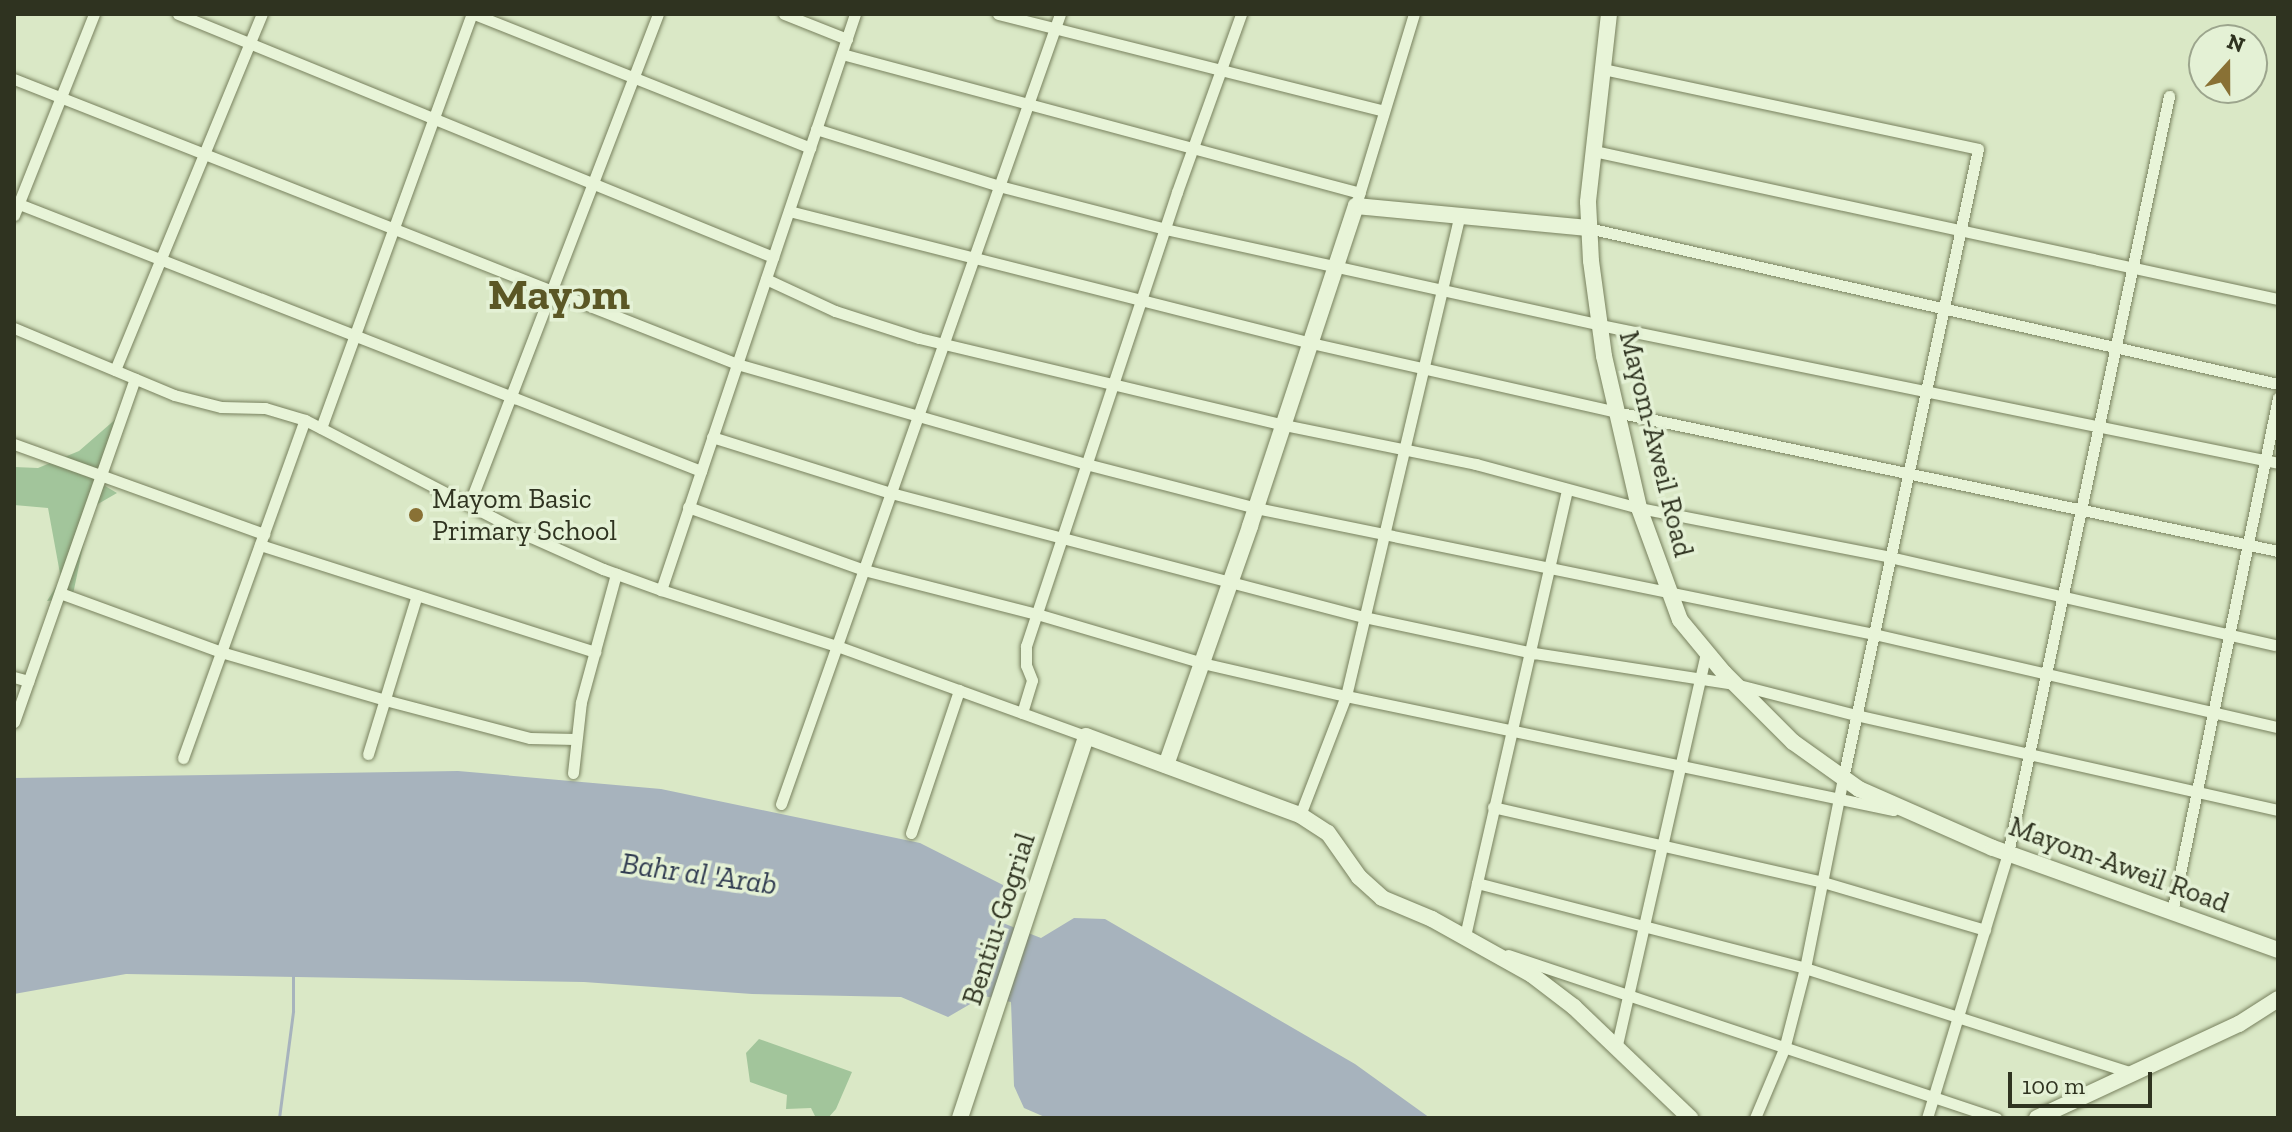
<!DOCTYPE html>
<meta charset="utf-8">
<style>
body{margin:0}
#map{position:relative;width:2292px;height:1132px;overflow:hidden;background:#dae8c6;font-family:"Zilla Slab",serif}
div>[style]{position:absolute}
.green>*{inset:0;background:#a2c59b}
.water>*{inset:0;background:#a7b3bd}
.stream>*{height:3px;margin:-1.5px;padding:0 1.5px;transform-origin:1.5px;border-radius:1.5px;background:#a7b3bd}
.roads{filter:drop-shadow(0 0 2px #78815e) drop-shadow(0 0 2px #78815e)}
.street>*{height:11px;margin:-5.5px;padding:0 5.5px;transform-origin:5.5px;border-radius:5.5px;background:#e8f4d8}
.secondary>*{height:16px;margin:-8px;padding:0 8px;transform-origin:8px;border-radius:8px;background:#e8f4d8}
.dots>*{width:22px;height:22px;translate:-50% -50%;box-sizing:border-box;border:4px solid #e4f1d5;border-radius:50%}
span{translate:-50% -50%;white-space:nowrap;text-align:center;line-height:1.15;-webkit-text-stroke:7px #e4f1d5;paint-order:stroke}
.street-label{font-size:28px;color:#2f3320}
.poi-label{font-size:28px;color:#2f3320}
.left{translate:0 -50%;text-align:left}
.water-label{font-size:30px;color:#313c51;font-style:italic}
.town-label{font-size:44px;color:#5b5725;font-weight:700}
.frame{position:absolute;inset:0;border:16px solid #2f3320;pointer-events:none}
.north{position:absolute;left:2188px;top:24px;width:80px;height:80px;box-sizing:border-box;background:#e4f1d5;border:2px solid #9ca58d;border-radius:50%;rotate:21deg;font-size:22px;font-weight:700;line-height:32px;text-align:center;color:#2f3320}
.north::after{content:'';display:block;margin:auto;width:28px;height:36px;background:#897135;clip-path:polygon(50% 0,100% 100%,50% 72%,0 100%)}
.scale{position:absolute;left:2008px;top:1072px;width:144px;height:36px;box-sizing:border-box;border:4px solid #2f3320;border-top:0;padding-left:10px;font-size:24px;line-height:28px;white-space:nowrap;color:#2f3320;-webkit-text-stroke:6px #e4f1d5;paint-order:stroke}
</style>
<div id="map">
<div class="green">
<div style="clip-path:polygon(125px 411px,100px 483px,117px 493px,91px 508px,72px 599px,47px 601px,61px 579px,48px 508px,14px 505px,14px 467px,38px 468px,79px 451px)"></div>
<div style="clip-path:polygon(759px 1039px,852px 1072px,836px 1109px,828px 1118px,816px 1118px,811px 1108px,786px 1109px,787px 1095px,750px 1082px,746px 1053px)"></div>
</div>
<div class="water">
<div style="clip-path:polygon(458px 771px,661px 789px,920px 843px,1003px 885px,1003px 923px,1041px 938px,1074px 918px,1105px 919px,1355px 1064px,1430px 1118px,1047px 1118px,1024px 1108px,1014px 1086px,1011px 1002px,984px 996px,948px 1017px,901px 997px,752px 994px,584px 982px,126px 974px,14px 994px,14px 778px)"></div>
</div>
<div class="stream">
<div style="left:279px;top:1118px;width:108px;rotate:-82.5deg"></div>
<div style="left:293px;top:1011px;width:35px;rotate:-90deg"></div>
</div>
<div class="roads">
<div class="street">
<div style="left:178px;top:14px;width:643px;rotate:22.22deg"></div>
<div style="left:474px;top:14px;width:362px;rotate:21.7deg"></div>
<div style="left:784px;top:14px;width:68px;rotate:21.6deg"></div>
<div style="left:855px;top:14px;width:608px;rotate:108.61deg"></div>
<div style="left:661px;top:590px;width:185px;rotate:17.7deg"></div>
<div style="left:837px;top:646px;width:265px;rotate:19.9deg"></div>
<div style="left:998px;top:14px;width:398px;rotate:14.1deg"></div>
<div style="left:842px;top:54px;width:536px;rotate:15.02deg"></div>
<div style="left:1603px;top:69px;width:383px;rotate:12deg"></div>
<div style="left:1978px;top:149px;width:643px;rotate:102.11deg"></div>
<div style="left:1843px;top:778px;width:194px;rotate:101.3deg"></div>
<div style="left:1805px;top:968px;width:84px;rotate:104.5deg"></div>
<div style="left:1784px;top:1049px;width:75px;rotate:112.8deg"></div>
<div style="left:14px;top:79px;width:777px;rotate:21.51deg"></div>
<div style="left:737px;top:364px;width:363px;rotate:16deg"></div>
<div style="left:1086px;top:464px;width:176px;rotate:14.5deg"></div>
<div style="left:1256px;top:508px;width:631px;rotate:11.52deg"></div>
<div style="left:1874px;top:634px;width:415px;rotate:13deg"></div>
<div style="left:816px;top:129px;width:192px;rotate:17.3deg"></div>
<div style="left:999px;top:186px;width:171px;rotate:14.5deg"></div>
<div style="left:1165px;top:229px;width:445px;rotate:12.4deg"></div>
<div style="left:1600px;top:325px;width:692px;rotate:11.5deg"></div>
<div style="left:1594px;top:151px;width:700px;rotate:12.21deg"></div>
<div style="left:1358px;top:198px;width:192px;rotate:-73.1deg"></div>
<div style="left:14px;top:202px;width:738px;rotate:21.38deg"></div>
<div style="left:789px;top:211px;width:538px;rotate:14.19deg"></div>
<div style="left:1311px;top:343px;width:313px;rotate:12.7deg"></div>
<div style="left:1616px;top:412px;width:676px;rotate:11.86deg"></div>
<div style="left:14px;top:215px;width:216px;rotate:-68.3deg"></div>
<div style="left:1588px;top:228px;width:707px;rotate:12.74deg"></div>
<div style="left:766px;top:279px;width:76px;rotate:24.9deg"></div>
<div style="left:835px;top:311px;width:88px;rotate:17.8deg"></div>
<div style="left:919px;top:338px;width:375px;rotate:13.4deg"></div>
<div style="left:1284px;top:425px;width:196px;rotate:11.5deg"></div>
<div style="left:1476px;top:464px;width:169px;rotate:15.1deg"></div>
<div style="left:1639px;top:508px;width:256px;rotate:11deg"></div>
<div style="left:1890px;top:557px;width:394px;rotate:12.9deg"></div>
<div style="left:14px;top:328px;width:173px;rotate:22.7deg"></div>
<div style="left:174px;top:395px;width:49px;rotate:14.3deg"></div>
<div style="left:221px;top:407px;width:44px;rotate:1.3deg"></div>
<div style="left:265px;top:408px;width:42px;rotate:16.7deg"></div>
<div style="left:305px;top:420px;width:254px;rotate:27.4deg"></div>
<div style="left:531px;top:537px;width:79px;rotate:24deg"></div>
<div style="left:603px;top:569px;width:62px;rotate:19.9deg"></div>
<div style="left:115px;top:370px;width:385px;rotate:-67.6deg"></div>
<div style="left:321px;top:428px;width:441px;rotate:-70deg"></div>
<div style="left:712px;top:437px;width:188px;rotate:17.4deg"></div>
<div style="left:891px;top:493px;width:489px;rotate:14.7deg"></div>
<div style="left:1364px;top:617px;width:174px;rotate:12deg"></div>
<div style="left:1534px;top:653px;width:203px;rotate:8.8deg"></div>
<div style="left:1735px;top:684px;width:125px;rotate:14.4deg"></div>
<div style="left:1856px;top:715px;width:433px;rotate:12.7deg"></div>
<div style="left:14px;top:444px;width:266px;rotate:19.8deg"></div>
<div style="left:1567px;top:490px;width:403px;rotate:102.9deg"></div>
<div style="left:1477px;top:883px;width:339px;rotate:14.5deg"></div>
<div style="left:1805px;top:968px;width:343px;rotate:17.8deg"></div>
<div style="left:469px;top:505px;width:526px;rotate:-68.95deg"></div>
<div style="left:688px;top:507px;width:187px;rotate:19.7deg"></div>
<div style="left:864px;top:570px;width:179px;rotate:14.3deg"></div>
<div style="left:1037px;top:614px;width:172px;rotate:16.5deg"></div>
<div style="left:1202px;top:663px;width:148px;rotate:12.9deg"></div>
<div style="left:1346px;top:696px;width:559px;rotate:11.77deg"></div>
<div style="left:260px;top:545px;width:352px;rotate:17.7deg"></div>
<div style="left:60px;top:593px;width:171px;rotate:20.1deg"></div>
<div style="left:221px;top:652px;width:171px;rotate:16.3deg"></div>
<div style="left:385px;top:700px;width:150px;rotate:14.7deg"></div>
<div style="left:530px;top:738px;width:45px;rotate:1.3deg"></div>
<div style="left:14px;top:677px;width:15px;rotate:16deg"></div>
<div style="left:1022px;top:713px;width:34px;rotate:-73deg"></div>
<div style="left:1032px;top:680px;width:16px;rotate:-112deg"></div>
<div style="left:1026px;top:665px;width:19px;rotate:-90deg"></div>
<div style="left:1026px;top:646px;width:478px;rotate:-71.6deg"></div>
<div style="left:1177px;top:192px;width:189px;rotate:-70.2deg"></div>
<div style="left:14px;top:722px;width:364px;rotate:-70.6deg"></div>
<div style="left:368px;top:754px;width:166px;rotate:-72.9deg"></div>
<div style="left:183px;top:758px;width:359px;rotate:-70.2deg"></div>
<div style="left:573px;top:773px;width:71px;rotate:-83.6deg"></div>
<div style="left:581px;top:702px;width:133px;rotate:-74.7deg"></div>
<div style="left:781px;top:804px;width:838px;rotate:-70.55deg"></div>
<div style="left:1493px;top:807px;width:338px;rotate:12.8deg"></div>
<div style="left:1823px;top:882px;width:169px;rotate:16.5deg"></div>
<div style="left:1300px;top:815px;width:128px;rotate:-68.9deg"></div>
<div style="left:1346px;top:696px;width:494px;rotate:-76.7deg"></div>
<div style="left:911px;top:833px;width:151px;rotate:-71.4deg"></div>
<div style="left:2172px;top:912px;width:525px;rotate:-78.35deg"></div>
<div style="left:1465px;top:936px;width:54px;rotate:-77.2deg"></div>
<div style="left:1508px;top:955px;width:515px;rotate:18.47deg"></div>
<div style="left:1616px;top:1049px;width:407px;rotate:-77.2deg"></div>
<div style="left:1927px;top:1118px;width:277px;rotate:-73deg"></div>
<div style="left:2008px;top:853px;width:774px;rotate:-77.99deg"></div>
</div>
<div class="secondary">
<div style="left:1609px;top:14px;width:189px;rotate:96.4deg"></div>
<div style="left:1588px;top:202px;width:59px;rotate:87.1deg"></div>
<div style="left:1591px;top:261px;width:96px;rotate:82.2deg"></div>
<div style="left:1604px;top:356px;width:156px;rotate:77deg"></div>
<div style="left:1639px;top:508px;width:119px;rotate:69.9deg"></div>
<div style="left:1680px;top:620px;width:69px;rotate:50.3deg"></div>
<div style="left:1724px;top:673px;width:98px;rotate:45deg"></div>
<div style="left:1793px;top:742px;width:81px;rotate:35.5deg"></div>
<div style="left:1859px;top:789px;width:146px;rotate:23.8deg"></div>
<div style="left:1993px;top:848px;width:303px;rotate:19.7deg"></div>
<div style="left:1166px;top:765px;width:253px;rotate:-70.6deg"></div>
<div style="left:1250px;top:526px;width:337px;rotate:-71.7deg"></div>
<div style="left:1356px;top:206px;width:233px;rotate:5.4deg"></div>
<div style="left:960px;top:1118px;width:402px;rotate:-71.7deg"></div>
<div style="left:1086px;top:736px;width:228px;rotate:20.3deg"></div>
<div style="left:1300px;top:815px;width:33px;rotate:33deg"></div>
<div style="left:1328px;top:833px;width:54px;rotate:54.8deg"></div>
<div style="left:1359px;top:877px;width:31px;rotate:42deg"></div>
<div style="left:1382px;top:898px;width:54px;rotate:22.8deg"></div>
<div style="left:1432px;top:919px;width:115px;rotate:29.2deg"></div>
<div style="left:1532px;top:975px;width:53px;rotate:37.3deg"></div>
<div style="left:1574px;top:1007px;width:161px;rotate:43.7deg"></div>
<div style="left:2037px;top:1118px;width:223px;rotate:-25deg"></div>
<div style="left:2239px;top:1024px;width:46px;rotate:-32.7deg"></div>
</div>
</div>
<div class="dots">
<div style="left:416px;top:515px;background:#897135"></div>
</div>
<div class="street-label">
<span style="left:1656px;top:444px;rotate:76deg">Mayom-Aweil Road</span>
<span style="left:2119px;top:865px;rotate:20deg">Mayom-Aweil Road</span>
<span style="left:999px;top:919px;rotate:-72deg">Bentiu-Gogrial</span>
</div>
<div class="poi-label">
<span class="left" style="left:432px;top:515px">Mayom Basic<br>Primary School</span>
</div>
<div class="water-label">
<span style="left:699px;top:874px;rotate:8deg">Bahr al 'Arab</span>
</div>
<div class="town-label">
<span style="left:559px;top:294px">Mayɔm</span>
</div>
<div class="frame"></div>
<div class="north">N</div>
<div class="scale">100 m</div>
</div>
